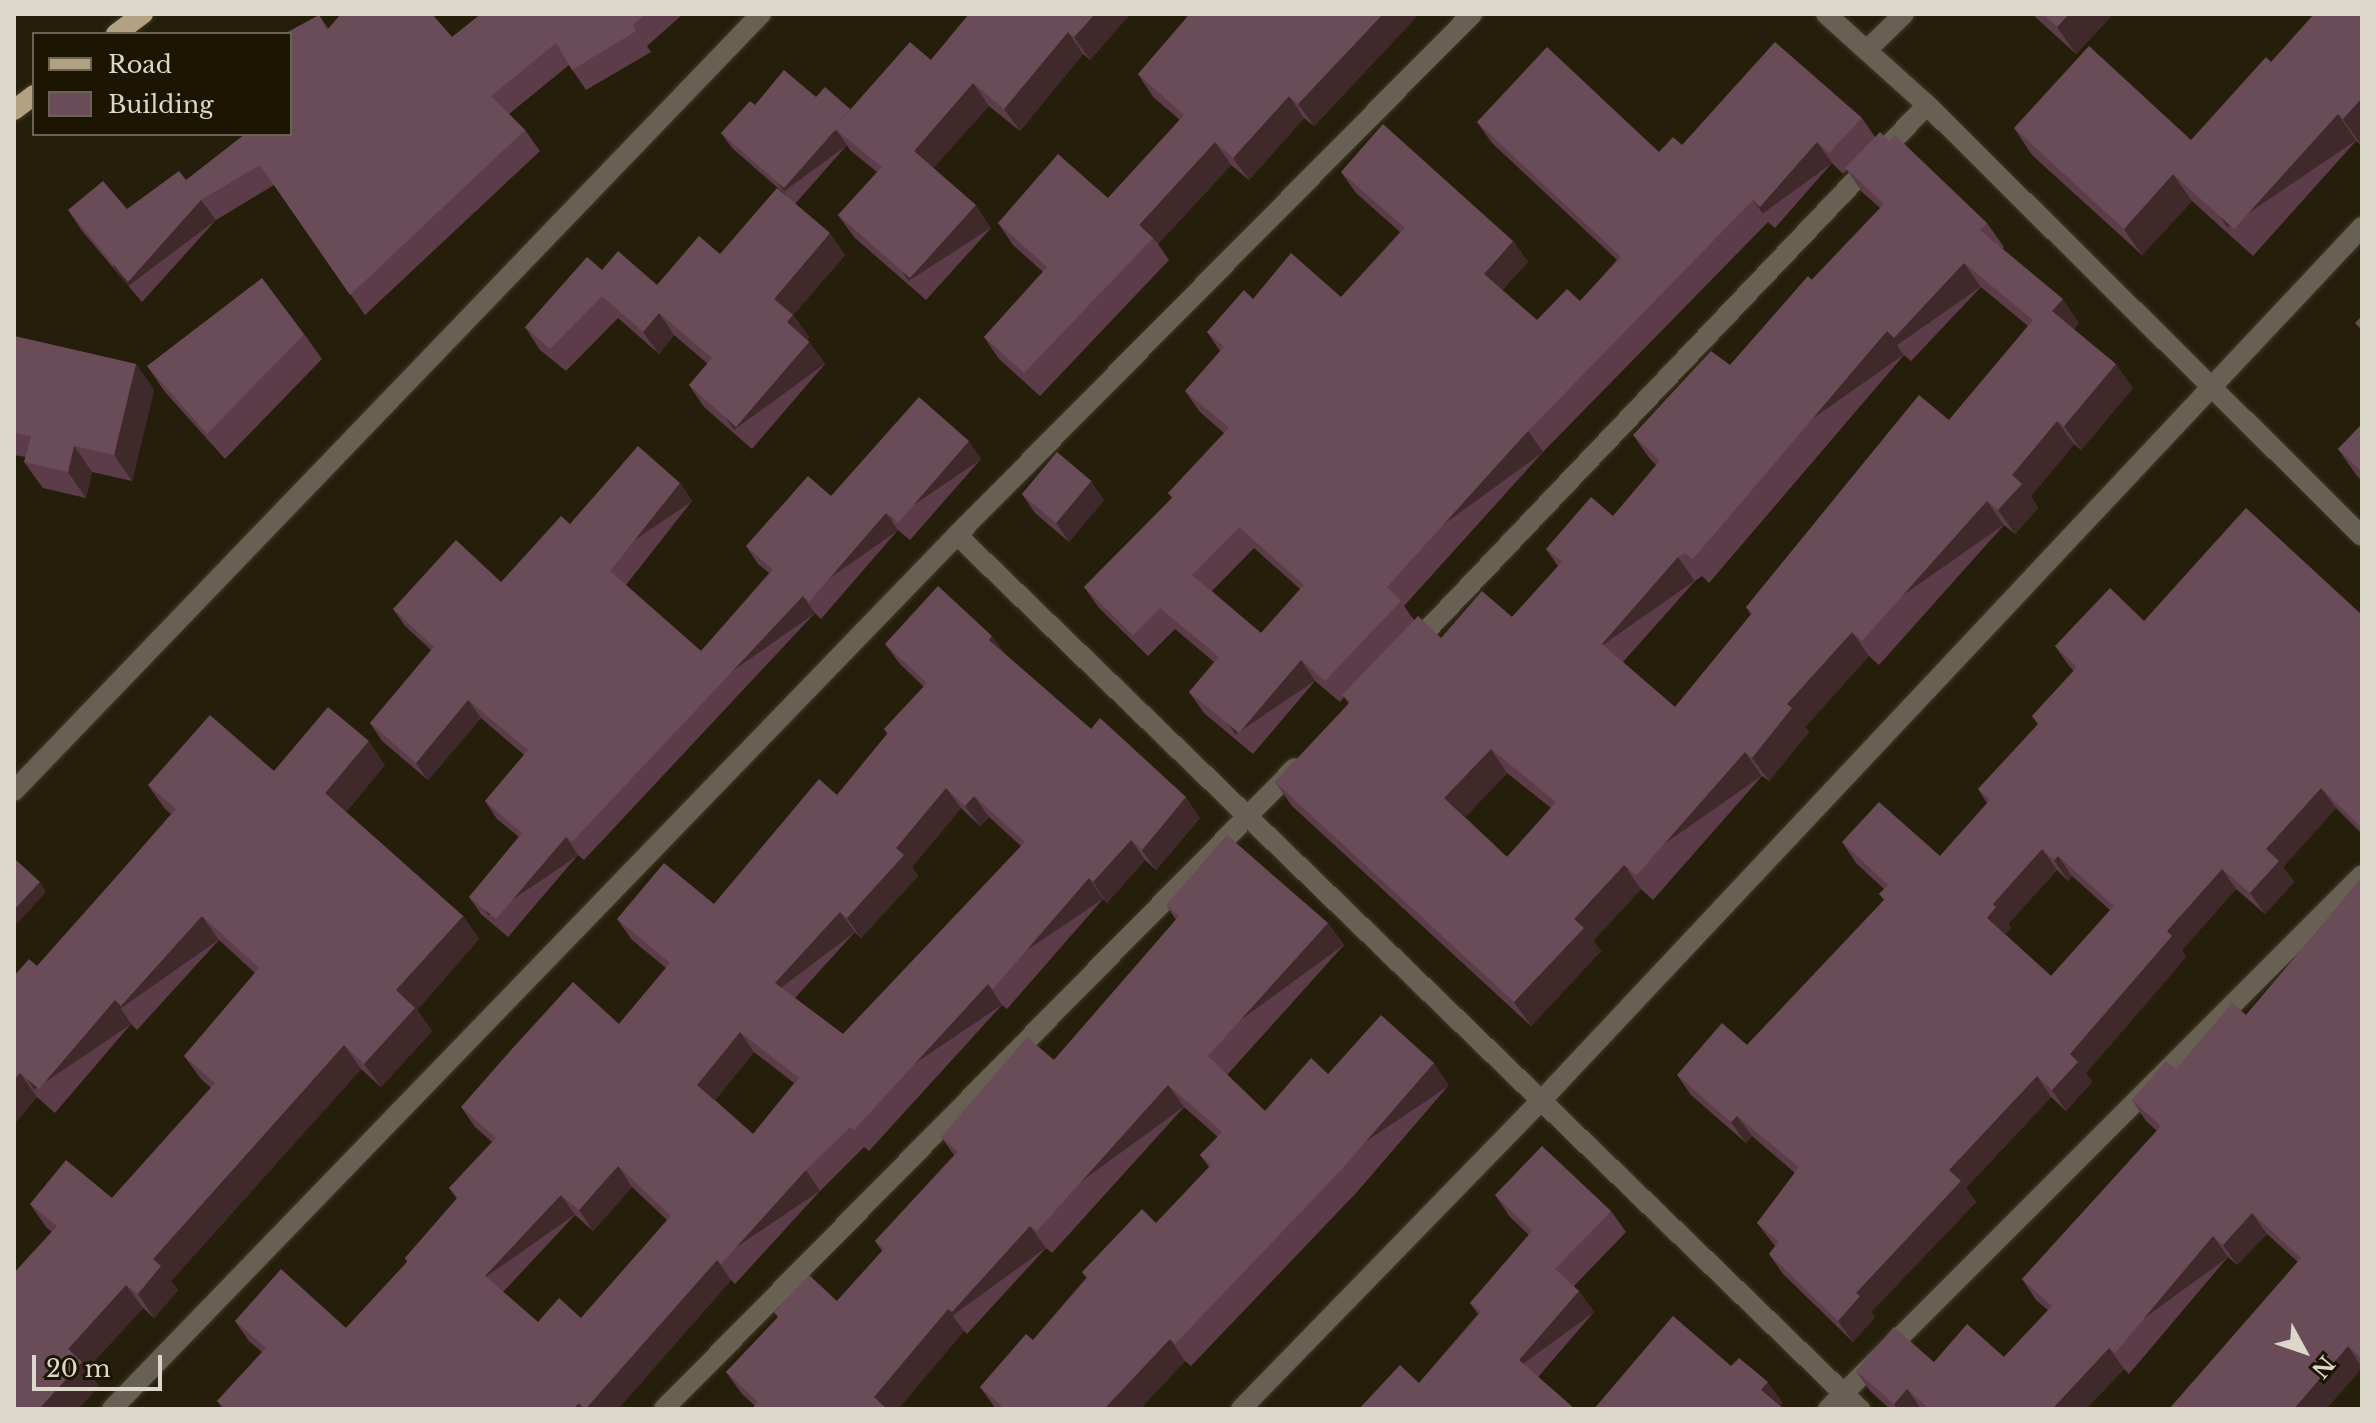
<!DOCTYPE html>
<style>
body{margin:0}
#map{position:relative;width:2376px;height:1423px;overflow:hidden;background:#251e0a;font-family:"Libre Baskerville",serif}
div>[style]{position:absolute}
.roads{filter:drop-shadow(0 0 2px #3e3825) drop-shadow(0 0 2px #3e3825)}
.street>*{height:20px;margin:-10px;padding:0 10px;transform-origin:10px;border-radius:10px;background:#686052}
.primary>*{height:20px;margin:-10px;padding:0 10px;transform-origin:10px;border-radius:10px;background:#b2a283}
.wall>*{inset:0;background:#5c3c49}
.shaded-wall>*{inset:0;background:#40292a;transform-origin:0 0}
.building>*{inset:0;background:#694c57;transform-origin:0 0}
span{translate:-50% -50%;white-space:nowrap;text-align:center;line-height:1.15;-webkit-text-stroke:6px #1b1502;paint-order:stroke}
.frame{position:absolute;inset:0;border:16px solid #dbd7ca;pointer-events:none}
.legend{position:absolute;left:32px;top:32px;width:260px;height:104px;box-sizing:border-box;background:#1b1502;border:2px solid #686352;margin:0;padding:10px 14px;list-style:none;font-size:24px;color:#dbd7ca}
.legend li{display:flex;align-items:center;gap:16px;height:40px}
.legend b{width:40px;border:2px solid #686352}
.north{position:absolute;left:2264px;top:1311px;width:80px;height:80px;-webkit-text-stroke:6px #1b1502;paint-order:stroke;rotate:130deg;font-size:22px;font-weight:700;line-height:32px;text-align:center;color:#dbd7ca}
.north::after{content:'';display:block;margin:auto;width:28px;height:36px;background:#dbd7ca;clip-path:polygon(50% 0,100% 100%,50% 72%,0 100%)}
.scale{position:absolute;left:32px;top:1355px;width:130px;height:36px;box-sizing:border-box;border:4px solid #dbd7ca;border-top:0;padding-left:10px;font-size:24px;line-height:28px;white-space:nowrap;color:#dbd7ca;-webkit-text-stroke:6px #1b1502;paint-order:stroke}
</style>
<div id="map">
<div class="roads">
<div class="street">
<div style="left:1826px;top:14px;width:136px;rotate:42deg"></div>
<div style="left:1927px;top:105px;width:612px;rotate:44.74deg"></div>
<div style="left:1868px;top:49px;width:50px;rotate:-44.2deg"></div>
<div style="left:957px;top:535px;width:1257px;rotate:44.07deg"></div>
<div style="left:1411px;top:647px;width:748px;rotate:-46.41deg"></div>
<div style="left:14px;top:791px;width:1078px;rotate:-46.13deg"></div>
<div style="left:112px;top:1409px;width:1216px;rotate:-45.97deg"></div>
<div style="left:957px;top:535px;width:733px;rotate:-45.33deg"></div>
<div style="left:664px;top:1409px;width:899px;rotate:-45.45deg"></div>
<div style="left:1241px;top:1409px;width:427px;rotate:-45.8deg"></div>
<div style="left:1539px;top:1103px;width:1202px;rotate:-46.79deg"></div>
<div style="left:1828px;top:1409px;width:755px;rotate:-45deg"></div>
</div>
<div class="primary">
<div style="left:116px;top:34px;width:34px;rotate:-37deg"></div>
<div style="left:14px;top:110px;width:25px;rotate:-37deg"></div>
</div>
</div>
<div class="wall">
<div style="clip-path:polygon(481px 14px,683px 14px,647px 46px,651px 52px,586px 90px,569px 65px,509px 114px,525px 130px,540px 151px,365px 315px,274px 185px,216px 220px,142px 302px,82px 231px,68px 210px,127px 209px,186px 180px,290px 134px,319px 15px,328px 28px,452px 37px)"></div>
<div style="clip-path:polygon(969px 14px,1130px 14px,1090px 60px,1083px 54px,1020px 131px,989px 106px,933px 168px,991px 228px,926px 300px,854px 237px,838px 215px,877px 172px,850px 150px,847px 145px,795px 204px,845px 255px,793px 315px,809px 337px,807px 339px,825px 364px,752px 449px,704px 407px,689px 385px,708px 364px,674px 335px,659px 354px,618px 318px,566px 371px,540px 350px,525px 327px,602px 270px,657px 285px,720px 254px,786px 195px,732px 148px,721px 133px,755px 105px,816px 97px,850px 109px,931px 60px)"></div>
<div style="clip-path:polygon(1183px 14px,1419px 14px,1314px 126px,1304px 118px,1249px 180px,1231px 165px,1158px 244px,1169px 260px,1040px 396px,999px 359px,984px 337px,1043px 272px,1013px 245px,998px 223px,1108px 198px,1180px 120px,1153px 97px,1138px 74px,1187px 17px)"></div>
<div style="clip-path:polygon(2032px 14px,2113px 14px,2076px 54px)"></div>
<div style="clip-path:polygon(2362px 14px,2362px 144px,2361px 145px,2356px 141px,2253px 256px,2192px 201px,2142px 255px,2032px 155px,2014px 128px,2191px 140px,2271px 62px)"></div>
<div style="clip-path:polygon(evenodd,1862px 118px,1875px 137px,1987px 223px,2004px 247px,2002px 249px,2079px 323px,2074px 329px,2133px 388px,2081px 450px,2074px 444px,2031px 496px,2038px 508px,2015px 534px,2004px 525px,1879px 665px,1869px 656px,1805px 727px,1809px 732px,1769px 781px,1762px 776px,1653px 900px,1641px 889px,1593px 941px,1601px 951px,1531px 1026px,1292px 806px,1275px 782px,1349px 704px,1344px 697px,1340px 702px,1315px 681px,1253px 754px,1204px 713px,1189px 692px,1214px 662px,1175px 629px,1148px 656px,1099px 608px,1084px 587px,1172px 498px,1168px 493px,1224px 433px,1200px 412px,1185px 391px,1220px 351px,1207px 332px,1253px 299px,1341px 297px,1400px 232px,1356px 193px,1341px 172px,1513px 241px,1528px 262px,1502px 290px,1537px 320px,1580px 301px,1617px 260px,1492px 143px,1477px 122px,1659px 152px,1682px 145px,1862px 118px,1832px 163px,1843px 174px,1847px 170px,1862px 192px,1880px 208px,1730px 365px,1633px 435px,1650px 459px,1656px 465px,1613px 516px,1546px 549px,1558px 566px,1512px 617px,1441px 638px,1414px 620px,1404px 606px,1543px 452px,1768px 222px,1775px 228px,1832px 163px,1862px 118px,1981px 287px,2028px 326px,1949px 420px,1746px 607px,1751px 615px,1675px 707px,1623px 662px,1695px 581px,1702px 576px,1709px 583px,1904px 355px,1911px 361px,1981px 287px,1862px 118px,1254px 548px,1300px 589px,1261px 633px,1212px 591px,1254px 548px,1862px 118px,1507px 773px,1551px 808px,1507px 857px,1465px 817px,1507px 773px)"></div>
<div style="clip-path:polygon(304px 334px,322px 359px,225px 459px,165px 392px,147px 366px)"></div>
<div style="clip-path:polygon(14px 336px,136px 364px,154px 390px,132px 481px,92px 472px,86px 498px,43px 488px,24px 462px,26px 457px,14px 455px)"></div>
<div style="clip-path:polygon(2362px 424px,2362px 481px,2357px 476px,2338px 449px)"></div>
<div style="clip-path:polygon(981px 459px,910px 540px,898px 530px,821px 619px,815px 613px,584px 860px,578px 855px,508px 937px,481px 914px,469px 897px,519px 837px,497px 819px,485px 801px,524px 755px,481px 718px,428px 780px,382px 741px,370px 723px,431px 650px,405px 626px,393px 609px,501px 582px,570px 524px,680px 483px,692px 501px,626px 585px,701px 651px,769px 573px,758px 564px,746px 546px,831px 496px)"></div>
<div style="clip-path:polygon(1022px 494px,1104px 500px,1069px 542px,1035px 513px)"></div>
<div style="clip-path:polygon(evenodd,2362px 615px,2362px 834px,2336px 808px,2283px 867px,2294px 882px,2265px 914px,2236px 889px,2182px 950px,2186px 957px,2086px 1073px,2092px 1082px,2066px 1111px,2051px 1097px,1966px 1188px,1976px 1202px,1871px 1312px,1875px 1317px,1853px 1342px,1783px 1274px,1769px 1254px,1775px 1246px,1757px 1223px,1795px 1173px,1752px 1136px,1746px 1143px,1691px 1095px,1677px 1075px,1747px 1045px,1884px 900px,1879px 894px,1884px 889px,1856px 863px,1842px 842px,1940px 856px,1987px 803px,1978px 789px,2038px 725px,2032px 716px,2074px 671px,2069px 666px,2055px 646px,2144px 621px,2362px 615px,2057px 870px,2068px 881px,2072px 876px,2110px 910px,2051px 976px,2005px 934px,2011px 928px,2008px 924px,2057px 870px)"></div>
<div style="clip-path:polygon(evenodd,885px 644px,1005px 654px,1091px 729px,1200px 818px,1156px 870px,1145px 860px,1107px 903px,1103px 899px,1007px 1009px,1002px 1005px,869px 1151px,864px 1147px,820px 1191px,735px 1284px,731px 1280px,618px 1409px,223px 1409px,217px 1401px,262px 1352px,249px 1341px,235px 1321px,346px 1328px,407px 1262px,405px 1258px,457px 1199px,449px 1188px,492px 1142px,475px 1127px,461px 1107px,619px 1024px,666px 968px,632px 940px,617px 919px,714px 904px,837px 795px,887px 734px,884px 729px,924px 687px,900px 664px,885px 644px,961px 808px,980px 826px,989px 817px,1021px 846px,843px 1034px,795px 998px,855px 932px,861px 938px,918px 876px,912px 867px,961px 808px,885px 644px,754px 1052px,794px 1083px,753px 1134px,715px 1100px,754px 1052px,885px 644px,632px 1187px,667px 1220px,581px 1318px,538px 1322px,503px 1292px,575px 1215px,593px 1231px,632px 1187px)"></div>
<div style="clip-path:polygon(385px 765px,346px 812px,463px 916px,479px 939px,417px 1010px,432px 1031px,381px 1087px,361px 1069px,171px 1281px,178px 1290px,154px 1318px,143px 1308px,87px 1369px,99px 1386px,78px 1409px,14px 1409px,14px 1273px,52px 1232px,46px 1227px,30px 1204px,112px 1198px,211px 1088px,201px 1079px,184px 1056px,255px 973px,219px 940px,137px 1030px,131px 1024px,55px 1113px,37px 1097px,14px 1124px,14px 976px,37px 966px,118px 875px,171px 814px,165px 809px,148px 785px,274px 771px)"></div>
<div style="clip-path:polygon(2362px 878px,2362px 1368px,2326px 1409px,2298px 1262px,2267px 1234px,2237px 1265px,2228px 1257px,2129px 1374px,2124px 1369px,2086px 1409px,1890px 1409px,1870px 1391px,1856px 1371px,1934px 1362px,2004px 1357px,2048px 1310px,2036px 1300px,2022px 1279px,2157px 1131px,2146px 1121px,2132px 1100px,2176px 1069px,2246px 1015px)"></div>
<div style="clip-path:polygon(1166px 905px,1328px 923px,1344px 945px,1227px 1075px,1265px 1111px,1328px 1074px,1449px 1085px,1357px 1192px,1191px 1366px,1185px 1361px,1140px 1409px,996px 1409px,980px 1387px,1033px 1340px,1086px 1278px,1082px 1272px,1156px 1223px,1209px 1167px,1200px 1155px,1218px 1137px,1184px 1107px,1052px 1253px,1046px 1248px,967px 1334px,964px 1331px,898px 1409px,752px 1409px,755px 1406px,742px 1394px,726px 1372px,778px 1318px,774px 1312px,837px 1301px,882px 1251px,875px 1241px,954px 1155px,941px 1137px,1054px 1060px,1176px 920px)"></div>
<div style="clip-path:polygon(1495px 1195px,1611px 1211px,1626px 1232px,1574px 1286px,1594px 1312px,1538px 1377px,1419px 1383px,1478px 1314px,1470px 1303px,1529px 1235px,1510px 1217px)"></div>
</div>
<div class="shaded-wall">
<div style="clip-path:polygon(1095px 14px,1130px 14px,1090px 60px,1074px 37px)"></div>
<div style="clip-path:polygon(1383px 14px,1419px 14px,1314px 126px,1298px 104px)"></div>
<div style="clip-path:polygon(2069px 14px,2113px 14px,2076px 54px,2057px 27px)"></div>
<div style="clip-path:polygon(1068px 32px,1083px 54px,1020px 131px,1004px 109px)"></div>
<div style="clip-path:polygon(973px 83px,989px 106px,929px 173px,914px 151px)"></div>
<div style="clip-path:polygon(1289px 96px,1304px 118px,1249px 180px,1233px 158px)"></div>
<div style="clip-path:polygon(2362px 98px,2362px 144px,2361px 145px,2343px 119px)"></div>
<div style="left:2338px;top:114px;width:32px;height:155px;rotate:56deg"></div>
<div style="left:836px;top:130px;width:19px;height:78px;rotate:54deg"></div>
<div style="clip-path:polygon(1215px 142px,1231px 165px,1158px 244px,1153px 238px,1139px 225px)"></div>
<div style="left:1817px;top:142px;width:26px;height:86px;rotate:54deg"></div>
<div style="clip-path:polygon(2173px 174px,2192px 201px,2142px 255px,2124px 229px)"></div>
<div style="left:201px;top:200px;width:25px;height:110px;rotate:53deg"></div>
<div style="left:976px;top:205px;width:27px;height:98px;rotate:57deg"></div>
<div style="clip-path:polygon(830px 233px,845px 255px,793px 315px,809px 337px,802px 344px,787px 322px,774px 299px)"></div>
<div style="clip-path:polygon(1513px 241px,1528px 262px,1498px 295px,1484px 274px)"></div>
<div style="left:1964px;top:263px;width:29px;height:103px;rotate:55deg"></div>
<div style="clip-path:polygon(2063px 299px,2079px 323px,2069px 335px,2052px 311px)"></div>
<div style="clip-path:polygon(659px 313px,674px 335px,659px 354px,643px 332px)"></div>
<div style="left:1887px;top:331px;width:29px;height:299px;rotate:55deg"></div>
<div style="left:809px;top:342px;width:27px;height:112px;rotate:54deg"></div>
<div style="clip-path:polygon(136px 364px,154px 390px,132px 481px,114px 455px)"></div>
<div style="clip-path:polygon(2116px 364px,2133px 388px,2081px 450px,2064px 426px)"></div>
<div style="clip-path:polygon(2057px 421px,2074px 444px,2031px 496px,2038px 508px,2015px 534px,1998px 510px,2012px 475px)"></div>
<div style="left:1528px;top:431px;width:26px;height:210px;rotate:54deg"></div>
<div style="left:969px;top:441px;width:22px;height:108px;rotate:56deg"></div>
<div style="clip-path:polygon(74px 446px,92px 472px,86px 498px,68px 472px)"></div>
<div style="clip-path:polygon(1091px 481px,1104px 500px,1069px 542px,1056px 523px)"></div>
<div style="left:680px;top:483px;width:22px;height:112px;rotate:56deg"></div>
<div style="left:1987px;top:501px;width:29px;height:188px;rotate:55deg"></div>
<div style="left:886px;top:513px;width:21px;height:118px;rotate:55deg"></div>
<div style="left:1678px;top:557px;width:29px;height:116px;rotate:55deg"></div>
<div style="left:803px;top:596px;width:21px;height:337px;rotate:55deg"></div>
<div style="clip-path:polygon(1852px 632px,1869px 656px,1805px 727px,1809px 732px,1769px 781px,1752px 758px,1787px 704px)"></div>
<div style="clip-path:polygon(992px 636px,1007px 656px,989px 640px)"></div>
<div style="left:1301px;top:660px;width:25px;height:96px;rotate:56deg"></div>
<div style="clip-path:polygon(468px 700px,481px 718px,428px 780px,416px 763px)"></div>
<div style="clip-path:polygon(369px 741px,385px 765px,342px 817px,325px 793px)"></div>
<div style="clip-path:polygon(1491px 749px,1507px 773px,1461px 822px,1444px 798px)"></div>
<div style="left:1745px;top:752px;width:29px;height:165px;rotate:55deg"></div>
<div style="clip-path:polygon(946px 788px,961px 808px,912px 867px,918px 876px,861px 938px,847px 918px,896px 848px)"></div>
<div style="clip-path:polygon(2321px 788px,2336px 808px,2283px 867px,2294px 882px,2265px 914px,2250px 893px,2266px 849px)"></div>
<div style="clip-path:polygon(974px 796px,989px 817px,980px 826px,965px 806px)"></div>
<div style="clip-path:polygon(1186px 797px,1200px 818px,1156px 870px,1142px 850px)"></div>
<div style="left:566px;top:837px;width:22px;height:108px;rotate:56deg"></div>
<div style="clip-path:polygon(1131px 840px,1145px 860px,1107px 903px,1093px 882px)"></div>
<div style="clip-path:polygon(2042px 849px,2057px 870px,2008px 924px,2011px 928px,2001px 938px,1987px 918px,1993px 904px)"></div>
<div style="clip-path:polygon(2058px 856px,2072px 876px,2068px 881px,2054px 860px)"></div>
<div style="clip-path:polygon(1624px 865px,1641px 889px,1593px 941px,1601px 951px,1531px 1026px,1514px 1002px,1574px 919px)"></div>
<div style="clip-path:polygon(2222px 869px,2236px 889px,2182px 950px,2186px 957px,2086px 1073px,2092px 1082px,2066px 1111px,2052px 1090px,2070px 1054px,2167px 931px)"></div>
<div style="left:1089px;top:878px;width:25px;height:147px;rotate:56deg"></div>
<div style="clip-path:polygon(40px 882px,46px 892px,17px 924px,14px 921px,14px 910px)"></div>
<div style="left:840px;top:912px;width:25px;height:96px;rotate:53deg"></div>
<div style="left:202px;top:916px;width:29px;height:121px;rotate:55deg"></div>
<div style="clip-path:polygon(463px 916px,479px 939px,417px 1010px,432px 1031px,381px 1087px,364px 1064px,396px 990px)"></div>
<div style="left:1328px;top:923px;width:27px;height:179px;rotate:54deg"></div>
<div style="left:988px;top:984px;width:25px;height:198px;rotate:56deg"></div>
<div style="left:115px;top:1000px;width:29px;height:117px;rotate:56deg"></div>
<div style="clip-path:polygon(740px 1032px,754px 1052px,711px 1105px,697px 1085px)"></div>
<div style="clip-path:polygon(344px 1045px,361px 1069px,171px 1281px,178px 1290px,154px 1318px,138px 1294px,153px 1259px)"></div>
<div style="left:1434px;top:1063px;width:27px;height:142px;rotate:56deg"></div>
<div style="clip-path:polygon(20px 1073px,37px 1097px,14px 1124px,14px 1080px)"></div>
<div style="clip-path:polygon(2037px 1076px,2051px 1097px,1966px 1188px,1976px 1202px,1871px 1312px,1875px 1317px,1853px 1342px,1838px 1321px,1856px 1293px,1949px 1170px)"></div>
<div style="left:1168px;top:1085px;width:27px;height:196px;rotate:54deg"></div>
<div style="clip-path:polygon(1737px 1116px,1752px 1136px,1746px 1143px,1731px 1122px)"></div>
<div style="clip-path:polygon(618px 1166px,632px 1187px,593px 1231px,579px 1210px)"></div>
<div style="left:806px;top:1170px;width:25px;height:127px;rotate:56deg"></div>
<div style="left:561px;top:1195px;width:24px;height:111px;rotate:55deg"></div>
<div style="clip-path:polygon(2252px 1213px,2267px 1234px,2237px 1265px,2223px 1245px)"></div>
<div style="left:1030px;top:1226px;width:27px;height:116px;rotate:54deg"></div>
<div style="left:2213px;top:1236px;width:26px;height:153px;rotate:54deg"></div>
<div style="clip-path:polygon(717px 1260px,731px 1280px,618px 1409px,586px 1409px)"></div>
<div style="clip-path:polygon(126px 1285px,143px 1308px,87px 1369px,99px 1386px,78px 1409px,39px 1409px,68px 1349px)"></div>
<div style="left:1579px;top:1291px;width:26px;height:91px;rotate:54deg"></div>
<div style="clip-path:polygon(948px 1309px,964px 1331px,898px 1409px,882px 1409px,874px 1397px)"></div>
<div style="clip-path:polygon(1170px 1339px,1185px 1361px,1140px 1409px,1104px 1409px)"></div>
<div style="clip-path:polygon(2348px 1346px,2362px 1368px,2326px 1409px,2294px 1409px)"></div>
<div style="clip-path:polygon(2109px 1348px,2124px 1369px,2086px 1409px,2055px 1409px,2054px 1407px)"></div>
<div style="clip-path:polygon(1768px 1382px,1783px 1403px,1778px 1409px,1761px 1390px)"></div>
<div style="clip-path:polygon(1907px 1389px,1921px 1409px,1897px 1409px,1894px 1404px)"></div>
<div style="clip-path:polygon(579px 1403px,583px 1409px,573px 1409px)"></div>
</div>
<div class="building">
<div style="clip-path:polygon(341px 14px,432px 14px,452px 37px,481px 14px,645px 14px,633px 25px,636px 31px,572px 70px,556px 43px,491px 96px,525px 130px,350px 295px,260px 165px,201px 200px,128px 282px,68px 210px,103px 181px,127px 209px,179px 171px,186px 180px,245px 134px,290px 134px,290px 34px,284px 34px,319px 15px,327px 30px)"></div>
<div style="clip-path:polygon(969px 14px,1095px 14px,1074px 37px,1068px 32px,1004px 109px,973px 83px,914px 151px,976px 205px,910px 278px,838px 215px,882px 167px,834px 128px,910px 42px,931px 60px)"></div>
<div style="clip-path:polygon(1190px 14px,1383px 14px,1298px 104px,1289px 96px,1233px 158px,1215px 142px,1139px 225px,1153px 238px,1024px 373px,984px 337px,1047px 267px,998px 223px,1058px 154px,1108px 198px,1184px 115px,1138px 74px)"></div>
<div style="clip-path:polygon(2043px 14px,2069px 14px,2057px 27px)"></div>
<div style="clip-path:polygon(2314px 14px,2362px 14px,2362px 98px,2343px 119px,2338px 114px,2234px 229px,2173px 174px,2124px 229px,2014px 128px,2089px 46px,2191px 140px,2266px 57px,2271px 62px)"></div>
<div style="clip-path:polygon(evenodd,1775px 42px,1862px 118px,1829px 153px,1817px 142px,1760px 207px,1753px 200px,1528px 431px,1387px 587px,1401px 601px,1325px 681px,1301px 660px,1239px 733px,1189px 692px,1219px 657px,1160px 608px,1133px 635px,1084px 587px,1173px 497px,1168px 493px,1229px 428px,1185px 391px,1224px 347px,1207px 332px,1244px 290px,1253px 299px,1291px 253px,1341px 297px,1405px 228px,1341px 172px,1383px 124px,1513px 241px,1484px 274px,1537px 320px,1567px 289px,1580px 301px,1621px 257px,1477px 122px,1547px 47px,1659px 152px,1673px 137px,1682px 145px,1775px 42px,1239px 527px,1304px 585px,1261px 633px,1192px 575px,1239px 527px)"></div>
<div style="clip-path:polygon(784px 70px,816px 97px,825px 87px,850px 109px,834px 128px,836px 129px,784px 188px,721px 133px,750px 101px,755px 105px)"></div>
<div style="clip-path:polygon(evenodd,1880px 132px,1889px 141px,1895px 135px,1987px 223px,1980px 230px,2063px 299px,2052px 311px,2116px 364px,2064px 426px,2057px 421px,2012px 475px,2022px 484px,1998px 510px,1987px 501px,1862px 641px,1852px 632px,1787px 704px,1792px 708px,1752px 758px,1745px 752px,1636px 876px,1624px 865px,1574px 919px,1584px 928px,1514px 1002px,1275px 782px,1350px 702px,1342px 695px,1418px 616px,1441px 638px,1482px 591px,1512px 617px,1562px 562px,1546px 549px,1591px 497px,1613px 516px,1660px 461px,1633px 435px,1711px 351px,1730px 365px,1808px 276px,1812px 280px,1884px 204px,1845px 168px,1880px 132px,1964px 263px,2033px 320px,1949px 420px,1919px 395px,1746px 607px,1752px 613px,1675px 707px,1602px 644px,1678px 557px,1685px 553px,1693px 559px,1887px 331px,1894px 338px,1964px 263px,1880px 132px,1491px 749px,1556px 802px,1507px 857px,1444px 798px,1491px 749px)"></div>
<div style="clip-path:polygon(777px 188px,830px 233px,774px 299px,793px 315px,787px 322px,809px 342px,736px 427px,689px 385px,712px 358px,659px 313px,643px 332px,602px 296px,550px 349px,525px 327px,587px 257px,602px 270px,618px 251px,657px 285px,699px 236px,720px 254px)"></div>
<div style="clip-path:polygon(262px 278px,304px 334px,207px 434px,147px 366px)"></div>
<div style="clip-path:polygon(2362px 316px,2362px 330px,2355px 323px)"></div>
<div style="clip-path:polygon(14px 336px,136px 364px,114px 455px,74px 446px,68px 472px,24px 462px,31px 436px,14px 433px)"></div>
<div style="clip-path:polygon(919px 397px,969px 441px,898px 523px,886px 513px,809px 602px,803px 596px,572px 842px,566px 837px,496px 919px,469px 897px,522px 833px,485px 801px,528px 750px,468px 700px,416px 763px,370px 723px,434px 647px,393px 609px,456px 540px,501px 582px,561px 516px,570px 524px,638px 446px,680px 483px,610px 571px,701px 651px,773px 570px,746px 546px,808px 476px,831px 496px)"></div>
<div style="clip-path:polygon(2362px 424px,2362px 472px,2338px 449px)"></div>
<div style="left:1057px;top:452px;width:45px;height:55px;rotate:40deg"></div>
<div style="clip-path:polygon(evenodd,2246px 508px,2362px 615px,2362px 828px,2321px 788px,2266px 849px,2279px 861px,2250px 893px,2222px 869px,2167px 931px,2172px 936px,2070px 1054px,2078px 1062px,2052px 1090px,2037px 1076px,1949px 1170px,1961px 1181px,1856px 1293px,1860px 1296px,1838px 1321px,1769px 1254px,1779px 1242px,1757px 1223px,1799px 1167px,1737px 1116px,1731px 1122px,1677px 1075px,1722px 1023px,1747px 1045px,1885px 899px,1879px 894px,1888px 885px,1842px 842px,1879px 802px,1940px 856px,1990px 800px,1978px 789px,2039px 723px,2032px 716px,2077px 667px,2055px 646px,2110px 588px,2144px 621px,2246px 508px,2042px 849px,2054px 860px,2058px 856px,2114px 906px,2051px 976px,1987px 918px,1996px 907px,1993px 904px,2042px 849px)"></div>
<div style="clip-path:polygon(evenodd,938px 586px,992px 636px,989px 640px,1091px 729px,1100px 718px,1186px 797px,1142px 850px,1131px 840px,1093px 882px,1089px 878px,993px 989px,988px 984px,854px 1130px,850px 1127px,806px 1170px,721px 1264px,717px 1260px,585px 1409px,579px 1403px,573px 1409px,226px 1409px,217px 1401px,266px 1348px,235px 1321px,281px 1269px,346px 1328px,408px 1261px,405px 1258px,458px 1197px,449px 1188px,496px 1138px,461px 1107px,511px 1050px,573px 982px,619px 1024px,670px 963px,617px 919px,664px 863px,714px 904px,819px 779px,837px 795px,888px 733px,884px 729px,927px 683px,885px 644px,938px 586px,946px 788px,965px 806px,974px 796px,1025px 842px,843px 1034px,775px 983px,840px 912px,847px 918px,904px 855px,896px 848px,946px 788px,938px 586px,740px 1032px,799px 1078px,753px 1134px,697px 1085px,740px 1032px,938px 586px,618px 1166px,671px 1216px,581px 1318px,559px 1298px,538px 1322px,485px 1276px,561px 1195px,579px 1210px,618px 1166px)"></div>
<div style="clip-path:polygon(328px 707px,369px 741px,325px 793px,463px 916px,396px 990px,415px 1008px,364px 1064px,344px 1045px,153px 1259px,161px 1266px,138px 1294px,126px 1285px,68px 1349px,82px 1362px,39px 1409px,16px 1409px,14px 1407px,14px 1273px,57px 1226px,30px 1204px,66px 1160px,112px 1198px,215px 1083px,184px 1056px,259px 968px,202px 916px,121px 1006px,115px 1000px,39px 1089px,20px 1073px,14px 1080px,14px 976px,29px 959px,37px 966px,118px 875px,176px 809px,148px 785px,210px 715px,274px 771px)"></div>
<div style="clip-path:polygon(1227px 835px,1328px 923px,1208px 1056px,1265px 1111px,1311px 1058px,1328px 1074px,1381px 1015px,1434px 1063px,1341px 1170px,1175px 1344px,1170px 1339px,1104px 1409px,1005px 1409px,980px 1387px,1026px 1334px,1033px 1340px,1088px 1277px,1082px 1272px,1142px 1209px,1156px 1223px,1211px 1165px,1200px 1155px,1222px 1132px,1168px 1085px,1037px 1231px,1030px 1226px,952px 1312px,948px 1309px,874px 1397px,887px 1409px,752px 1409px,758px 1402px,726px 1372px,779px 1316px,774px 1312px,809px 1275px,837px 1301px,884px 1249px,875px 1241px,958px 1152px,941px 1137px,1027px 1037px,1054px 1060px,1179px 916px,1166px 905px)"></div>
<div style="clip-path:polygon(15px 859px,40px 882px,14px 910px,14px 861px)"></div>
<div style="clip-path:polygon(2362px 878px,2362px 1359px,2348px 1346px,2294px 1409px,2169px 1409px,2301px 1258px,2252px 1213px,2223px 1245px,2213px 1236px,2115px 1353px,2109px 1348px,2054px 1407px,2056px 1409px,1929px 1409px,1907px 1389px,1894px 1404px,1856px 1371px,1894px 1327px,1934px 1362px,1967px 1324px,2004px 1357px,2052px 1306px,2022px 1279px,2161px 1126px,2132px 1100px,2166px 1061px,2176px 1069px,2232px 1003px,2246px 1015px)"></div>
<div style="clip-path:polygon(1542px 1146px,1611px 1211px,1555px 1269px,1579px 1291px,1519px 1360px,1575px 1409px,1359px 1409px,1400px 1365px,1419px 1383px,1481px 1312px,1470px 1303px,1532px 1231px,1495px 1195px)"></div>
<div style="clip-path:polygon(1673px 1316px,1731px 1366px,1739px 1358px,1768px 1382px,1761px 1390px,1784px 1409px,1594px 1409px)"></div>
</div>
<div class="frame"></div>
<ul class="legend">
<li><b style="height:10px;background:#b2a283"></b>Road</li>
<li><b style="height:22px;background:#694c57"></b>Building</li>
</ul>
<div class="north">N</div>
<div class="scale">20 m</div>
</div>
